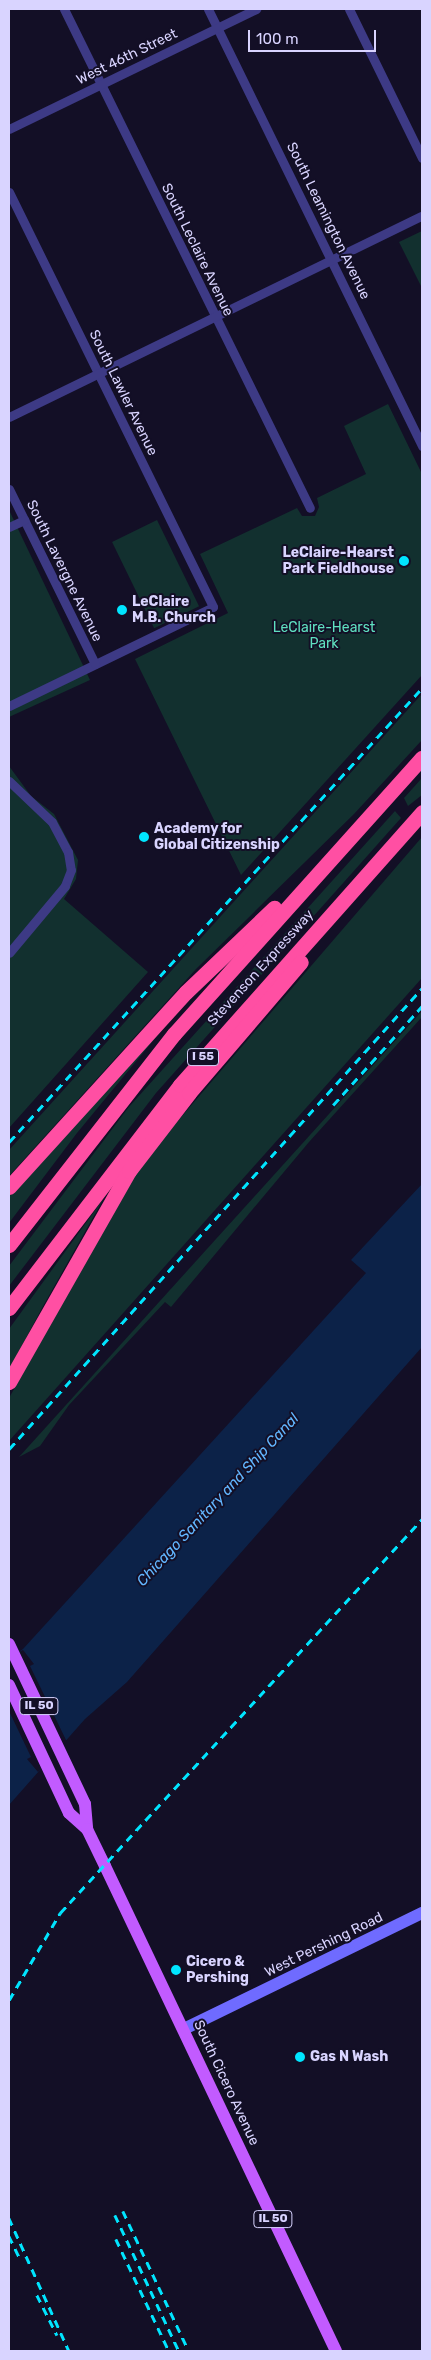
<!DOCTYPE html>
<style>
body{margin:0}
#map{position:relative;width:431px;height:2360px;overflow:hidden;background:#130f26;font-family:Rubik,sans-serif}
div>[style]{position:absolute}
.green>*{inset:0;background:#12302f;transform-origin:0 0}
.water>*{inset:0;background:#0c2248}
.pier>*{inset:0;background:#130f26}
.street>*{height:9px;margin:-4.5px;padding:0 4.5px;transform-origin:4.5px;border-radius:4.5px;background:#3d3a85}
.secondary>*{height:12px;margin:-6px;padding:0 6px;transform-origin:6px;border-radius:6px;background:#6f6bff}
.primary>*{height:12px;margin:-6px;padding:0 6px;transform-origin:6px;border-radius:6px;background:#c25bff}
.highway>*{height:15px;margin:-7.5px;padding:0 7.5px;transform-origin:7.5px;border-radius:7.5px;background:#ff4fa3}
.rail>*{height:2.5px;margin-top:-1.25px;transform-origin:0;background:repeating-linear-gradient(90deg,#00e5ff 0 8px,transparent 0 14px)}
.dots>*{width:14px;height:14px;translate:-50% -50%;box-sizing:border-box;border:2px solid #130f26;border-radius:50%}
span{translate:-50% -50%;white-space:nowrap;text-align:center;line-height:1.15;-webkit-text-stroke:4px #130f26;paint-order:stroke}
.shield-label span{padding:1px 4px;background:#130f26;border:1px solid;border-radius:4px;-webkit-text-stroke-width:0}
.shield-label{font-size:12px;color:#d9d4ff;font-weight:700}
.street-label{font-size:14px;color:#d9d4ff}
.poi-label{font-size:14px;color:#d9d4ff;font-weight:700}
.right{translate:-100% -50%;text-align:right}
.left{translate:0 -50%;text-align:left}
.park-label{font-size:14px;color:#5fe0c0}
.water-label{font-size:15px;color:#62b6ff;font-style:italic}
.frame{position:absolute;inset:0;border:10px solid #d9d4ff;pointer-events:none}
.scale{position:absolute;left:248px;top:30px;width:128px;height:22px;box-sizing:border-box;border:2px solid #d9d4ff;border-top:0;padding-left:6px;font-size:15px;line-height:18px;white-space:nowrap;color:#d9d4ff;-webkit-text-stroke:4px #130f26;paint-order:stroke}
</style>
<div id="map">
<div class="green">
<div style="clip-path:polygon(422px 231px,422px 288px,399px 242px)"></div>
<div style="clip-path:polygon(388px 404px,422px 474px,422px 675px,241px 875px,135px 659px,228px 613px,200px 554px,297px 508px,302px 516px,315px 516px,319px 507px,317px 498px,366px 474px,344px 426px)"></div>
<div style="clip-path:polygon(9px 510px,90px 680px,9px 717px)"></div>
<div style="left:157px;top:520px;width:96px;height:50px;rotate:64deg"></div>
<div style="clip-path:polygon(422px 694px,422px 740px,354px 814px,196px 969px,9px 1176px,9px 1150px)"></div>
<div style="clip-path:polygon(9px 766px,31px 796px,54px 814px,78px 860px,76px 879px,64px 899px,148px 972px,9px 1128px)"></div>
<div style="clip-path:polygon(422px 778px,422px 795px,408px 806px,404px 798px)"></div>
<div style="clip-path:polygon(395px 811px,401px 818px,156px 1093px,9px 1286px,9px 1266px,128px 1108px)"></div>
<div style="clip-path:polygon(422px 837px,422px 978px,9px 1441px,9px 1398px,139px 1166px)"></div>
<div style="clip-path:polygon(422px 1011px,422px 1017px,309px 1142px,171px 1307px,165px 1302px,69px 1405px,40px 1446px,19px 1457px)"></div>
<div style="clip-path:polygon(171px 1019px,77px 1133px,9px 1223px,9px 1193px)"></div>
<div style="clip-path:polygon(104px 1198px,42px 1308px,9px 1370px,9px 1329px)"></div>
</div>
<div class="water">
<div style="clip-path:polygon(422px 1184px,422px 1347px,127px 1682px,85px 1719px,9px 1805px,9px 1659px,23px 1649px,366px 1273px,351px 1260px)"></div>
</div>
<div class="pier">
<div style="clip-path:polygon(23px 1650px,34px 1664px,30px 1666px,67px 1742px,38px 1772px,27px 1759px,31px 1757px,9px 1711px,9px 1657px)"></div>
</div>
<div class="street">
<div style="left:64px;top:9px;width:556px;rotate:63.76deg"></div>
<div style="left:208px;top:9px;width:487px;rotate:63.9deg"></div>
<div style="left:349px;top:9px;width:166px;rotate:63.9deg"></div>
<div style="left:9px;top:129px;width:275px;rotate:-25.9deg"></div>
<div style="left:9px;top:192px;width:462px;rotate:63.8deg"></div>
<div style="left:213px;top:607px;width:227px;rotate:154.1deg"></div>
<div style="left:9px;top:417px;width:459px;rotate:-26deg"></div>
<div style="left:9px;top:489px;width:195px;rotate:63.8deg"></div>
<div style="left:9px;top:527px;width:17px;rotate:-25deg"></div>
<div style="left:9px;top:781px;width:59px;rotate:43.6deg"></div>
<div style="left:52px;top:822px;width:34px;rotate:62deg"></div>
<div style="left:68px;top:852px;width:18px;rotate:81deg"></div>
<div style="left:71px;top:870px;width:17px;rotate:111deg"></div>
<div style="left:65px;top:886px;width:87px;rotate:129.9deg"></div>
</div>
<div class="secondary">
<div style="left:184px;top:2029px;width:265px;rotate:-26deg"></div>
</div>
<div class="primary">
<div style="left:9px;top:1644px;width:177px;rotate:64.6deg"></div>
<div style="left:85px;top:1804px;width:25px;rotate:85deg"></div>
<div style="left:9px;top:1685px;width:141px;rotate:64.9deg"></div>
<div style="left:69px;top:1813px;width:24px;rotate:42deg"></div>
<div style="left:87px;top:1829px;width:41px;rotate:64.1deg"></div>
<div style="left:105px;top:1866px;width:537px;rotate:64.53deg"></div>
</div>
<div class="highway">
<div style="left:9px;top:1187px;width:263px;rotate:-47.8deg"></div>
<div style="left:186px;top:992px;width:122px;rotate:-43.7deg"></div>
<div style="left:9px;top:1245px;width:268px;rotate:-52deg"></div>
<div style="left:174px;top:1034px;width:371px;rotate:-48.1deg"></div>
<div style="left:9px;top:1308px;width:281px;rotate:-52.5deg"></div>
<div style="left:180px;top:1085px;width:365px;rotate:-48.4deg"></div>
<div style="left:9px;top:1382px;width:243px;rotate:-60.4deg"></div>
<div style="left:129px;top:1171px;width:98px;rotate:-52.4deg"></div>
<div style="left:189px;top:1093px;width:172px;rotate:-49.5deg"></div>
</div>
<div class="rail">
<div style="left:333px;top:1105px;width:133px;rotate:-48deg"></div>
<div style="left:9px;top:1142px;width:614px;rotate:-47.71deg"></div>
<div style="left:9px;top:1449px;width:619px;rotate:-48.14deg"></div>
<div style="left:9px;top:2000px;width:101px;rotate:-59.6deg"></div>
<div style="left:60px;top:1913px;width:535px;rotate:-47.42deg"></div>
<div style="left:123px;top:2211px;width:155px;rotate:64.8deg"></div>
<div style="left:115px;top:2215px;width:150px;rotate:64.8deg"></div>
<div style="left:9px;top:2218px;width:146px;rotate:65.7deg"></div>
<div style="left:9px;top:2236px;width:25px;rotate:64deg"></div>
<div style="left:116px;top:2239px;width:124px;rotate:64.7deg"></div>
<div style="left:37px;top:2295px;width:45px;rotate:63.4deg"></div>
</div>
<div class="dots">
<div style="left:404px;top:561px;background:#00e5ff"></div>
<div style="left:122px;top:610px;background:#00e5ff"></div>
<div style="left:144px;top:837px;background:#00e5ff"></div>
<div style="left:176px;top:1970px;background:#00e5ff"></div>
<div style="left:300px;top:2057px;background:#00e5ff"></div>
</div>
<div class="shield-label">
<span style="left:203px;top:1057px">I 55</span>
<span style="left:39px;top:1706px">IL 50</span>
<span style="left:273px;top:2219px">IL 50</span>
</div>
<div class="street-label">
<span style="left:127px;top:57px;rotate:-26deg">West 46th Street</span>
<span style="left:328px;top:221px;rotate:64deg">South Leamington Avenue</span>
<span style="left:197px;top:250px;rotate:64deg">South Leclaire Avenue</span>
<span style="left:123px;top:393px;rotate:64deg">South Lawler Avenue</span>
<span style="left:64px;top:571px;rotate:64deg">South Lavergne Avenue</span>
<span style="left:261px;top:968px;rotate:-48deg">Stevenson Expressway</span>
<span style="left:324px;top:1945px;rotate:-26deg">West Pershing Road</span>
<span style="left:226px;top:2083px;rotate:65deg">South Cicero Avenue</span>
</div>
<div class="poi-label">
<span class="right" style="left:394px;top:561px">LeClaire-Hearst<br>Park Fieldhouse</span>
<span class="left" style="left:132px;top:610px">LeClaire<br>M.B. Church</span>
<span class="left" style="left:154px;top:837px">Academy for<br>Global Citizenship</span>
<span class="left" style="left:186px;top:1970px">Cicero &amp;<br>Pershing</span>
<span class="left" style="left:310px;top:2057px">Gas N Wash</span>
</div>
<div class="park-label">
<span style="left:324px;top:636px">LeClaire-Hearst<br>Park</span>
</div>
<div class="water-label">
<span style="left:218px;top:1500px;rotate:-47deg">Chicago Sanitary and Ship Canal</span>
</div>
<div class="frame"></div>
<div class="scale">100 m</div>
</div>
